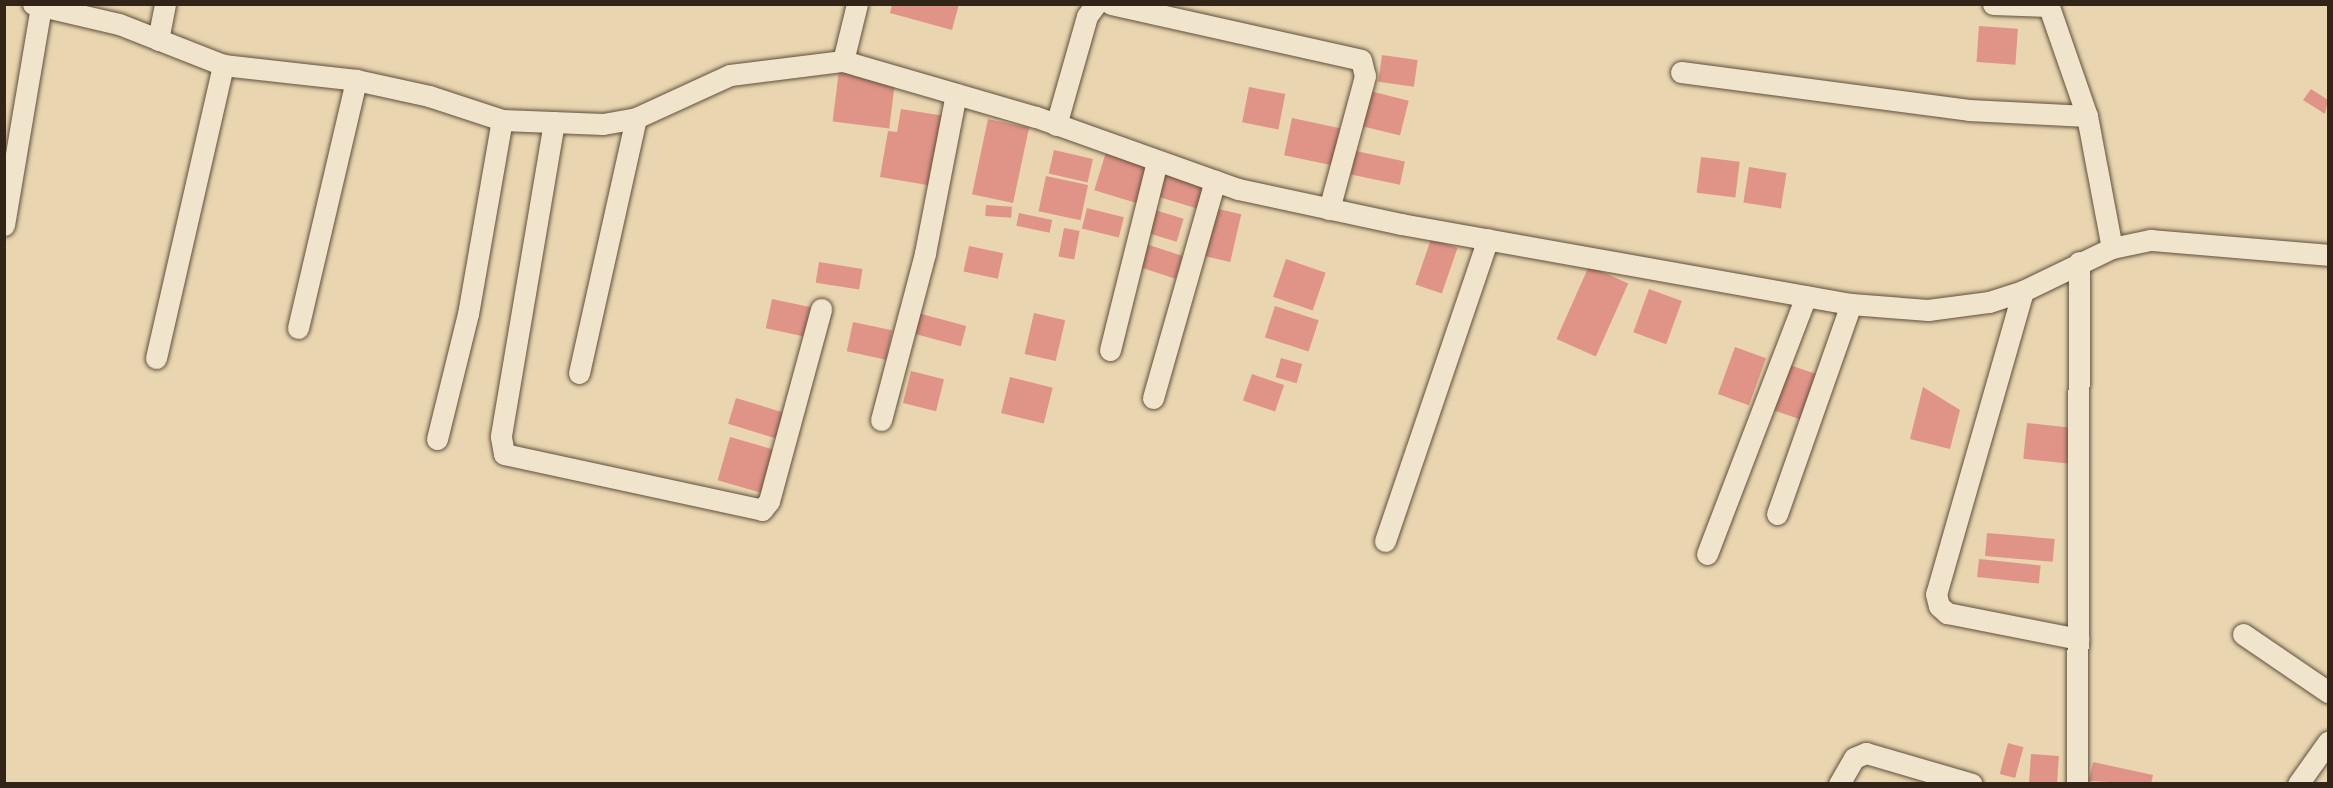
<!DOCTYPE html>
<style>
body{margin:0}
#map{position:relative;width:2333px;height:788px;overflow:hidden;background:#e9d6b0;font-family:Cardo,serif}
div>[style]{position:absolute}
.building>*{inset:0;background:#e09488;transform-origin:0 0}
.roads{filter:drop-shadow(0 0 2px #60503c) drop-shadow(0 0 2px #60503c)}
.minor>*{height:21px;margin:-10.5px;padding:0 10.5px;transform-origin:10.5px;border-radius:10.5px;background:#f1e4cc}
span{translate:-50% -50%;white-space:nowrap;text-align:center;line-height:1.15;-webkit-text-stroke:4.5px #f1e4cc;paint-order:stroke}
.frame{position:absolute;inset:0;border:6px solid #322416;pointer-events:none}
</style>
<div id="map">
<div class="building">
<div style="clip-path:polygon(892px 4px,959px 4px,952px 30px,890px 13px)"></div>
<div style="left:1979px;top:26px;width:39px;height:36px;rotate:4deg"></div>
<div style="left:1382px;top:55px;width:36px;height:27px;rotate:8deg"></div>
<div style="left:839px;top:70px;width:57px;height:52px;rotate:7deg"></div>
<div style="left:1249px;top:87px;width:37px;height:36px;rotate:11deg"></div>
<div style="clip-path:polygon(2311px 89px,2328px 100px,2325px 114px,2303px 100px)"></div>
<div style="left:1366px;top:90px;width:44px;height:36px;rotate:14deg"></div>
<div style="clip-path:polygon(901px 109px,945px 116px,933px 186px,880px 177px,888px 131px,897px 132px)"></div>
<div style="left:1292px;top:118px;width:49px;height:38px;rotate:12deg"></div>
<div style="left:988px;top:119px;width:42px;height:77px;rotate:12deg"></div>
<div style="left:1054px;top:150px;width:40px;height:24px;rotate:13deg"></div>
<div style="left:1356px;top:151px;width:50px;height:24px;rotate:12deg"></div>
<div style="left:1106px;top:152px;width:50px;height:40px;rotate:17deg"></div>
<div style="left:1701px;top:157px;width:39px;height:36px;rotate:7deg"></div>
<div style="left:1749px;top:167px;width:38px;height:36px;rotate:9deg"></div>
<div style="left:1160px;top:168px;width:48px;height:28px;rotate:17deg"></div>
<div style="left:1046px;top:176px;width:43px;height:36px;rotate:12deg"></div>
<div style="left:986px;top:205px;width:26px;height:11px;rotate:4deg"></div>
<div style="left:1087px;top:208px;width:38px;height:21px;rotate:14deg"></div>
<div style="left:1214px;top:208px;width:28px;height:49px;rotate:13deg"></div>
<div style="left:1155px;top:210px;width:30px;height:24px;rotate:17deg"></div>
<div style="left:1019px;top:213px;width:34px;height:13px;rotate:12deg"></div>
<div style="left:1064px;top:228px;width:16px;height:29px;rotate:11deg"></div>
<div style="left:1431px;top:239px;width:28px;height:48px;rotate:19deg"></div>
<div style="left:1140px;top:242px;width:45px;height:24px;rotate:18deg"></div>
<div style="left:969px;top:246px;width:35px;height:26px;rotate:12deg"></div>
<div style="left:1286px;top:259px;width:42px;height:40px;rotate:19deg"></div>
<div style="left:819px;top:262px;width:44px;height:21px;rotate:9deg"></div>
<div style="left:1589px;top:266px;width:43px;height:80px;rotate:24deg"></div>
<div style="left:1649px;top:289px;width:35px;height:46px;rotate:20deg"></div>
<div style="left:772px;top:299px;width:39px;height:30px;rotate:12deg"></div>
<div style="left:1275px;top:306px;width:46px;height:33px;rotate:18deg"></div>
<div style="left:918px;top:313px;width:50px;height:21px;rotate:15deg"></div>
<div style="left:1034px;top:313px;width:32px;height:42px;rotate:13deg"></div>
<div style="left:853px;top:322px;width:40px;height:30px;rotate:12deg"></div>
<div style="left:1735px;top:347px;width:33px;height:50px;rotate:20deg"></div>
<div style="left:1281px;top:358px;width:22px;height:20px;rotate:16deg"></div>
<div style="left:1784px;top:363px;width:34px;height:48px;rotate:19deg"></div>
<div style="left:911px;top:371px;width:34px;height:33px;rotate:14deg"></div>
<div style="left:1252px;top:374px;width:34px;height:28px;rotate:19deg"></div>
<div style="left:1010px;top:377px;width:44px;height:37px;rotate:14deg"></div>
<div style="clip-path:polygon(1923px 387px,1960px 410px,1950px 449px,1910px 439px)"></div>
<div style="left:736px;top:398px;width:53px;height:27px;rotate:17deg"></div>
<div style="left:2027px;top:423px;width:45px;height:36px;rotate:6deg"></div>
<div style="left:730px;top:437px;width:47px;height:45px;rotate:16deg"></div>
<div style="left:1987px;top:533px;width:68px;height:23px;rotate:5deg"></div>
<div style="left:1979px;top:559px;width:62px;height:18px;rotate:6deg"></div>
<div style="left:2008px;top:743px;width:16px;height:32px;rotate:15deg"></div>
<div style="left:2031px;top:754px;width:28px;height:30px;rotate:4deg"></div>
<div style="clip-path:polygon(2093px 762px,2153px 775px,2151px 784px,2089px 781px)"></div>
</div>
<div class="roads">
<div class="minor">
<div style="left:33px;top:4px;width:88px;rotate:13.1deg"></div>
<div style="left:119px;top:24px;width:112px;rotate:21.5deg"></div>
<div style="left:223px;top:65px;width:134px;rotate:6.4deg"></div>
<div style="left:356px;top:80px;width:75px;rotate:12.4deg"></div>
<div style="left:429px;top:96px;width:77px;rotate:18.2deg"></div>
<div style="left:502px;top:120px;width:101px;rotate:2.3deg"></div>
<div style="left:603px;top:124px;width:34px;rotate:-10deg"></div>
<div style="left:636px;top:118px;width:103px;rotate:-24.6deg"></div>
<div style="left:730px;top:75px;width:114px;rotate:-7.1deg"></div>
<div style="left:843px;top:61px;width:201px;rotate:16.2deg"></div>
<div style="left:1036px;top:117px;width:214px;rotate:19.6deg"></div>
<div style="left:1238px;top:189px;width:167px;rotate:12.1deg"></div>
<div style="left:1401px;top:224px;width:457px;rotate:10.1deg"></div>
<div style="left:1851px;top:304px;width:77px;rotate:4.5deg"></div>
<div style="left:1928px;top:310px;width:62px;rotate:-7.5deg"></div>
<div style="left:1989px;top:302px;width:36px;rotate:-18deg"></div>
<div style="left:2023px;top:291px;width:99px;rotate:-25.8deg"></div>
<div style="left:2112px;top:248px;width:40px;rotate:-12deg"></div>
<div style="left:2151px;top:240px;width:178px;rotate:4.8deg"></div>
<div style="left:1111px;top:4px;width:256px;rotate:12.6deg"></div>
<div style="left:1361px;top:60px;width:16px;rotate:76deg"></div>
<div style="left:1365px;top:76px;width:138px;rotate:105.1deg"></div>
<div style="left:1993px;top:4px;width:56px;rotate:2deg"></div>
<div style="left:2048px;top:4px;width:119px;rotate:70.8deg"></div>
<div style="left:2087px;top:116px;width:134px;rotate:79.3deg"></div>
<div style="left:158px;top:40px;width:37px;rotate:-79deg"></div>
<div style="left:843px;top:61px;width:59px;rotate:-76.2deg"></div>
<div style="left:1681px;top:72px;width:290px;rotate:7.5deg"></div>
<div style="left:1969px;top:110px;width:118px;rotate:2.9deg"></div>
<div style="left:554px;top:122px;width:319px;rotate:99.6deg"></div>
<div style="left:501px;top:437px;width:17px;rotate:80deg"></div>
<div style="left:504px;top:454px;width:264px;rotate:12.2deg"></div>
<div style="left:762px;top:510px;width:11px;rotate:-52deg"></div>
<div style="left:769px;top:501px;width:199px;rotate:-74.8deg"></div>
<div style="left:1056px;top:125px;width:113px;rotate:-74.1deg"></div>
<div style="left:1087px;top:16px;width:15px;rotate:-53deg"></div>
<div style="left:4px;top:225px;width:222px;rotate:-80.4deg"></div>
<div style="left:2023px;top:291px;width:315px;rotate:106deg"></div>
<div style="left:1936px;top:594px;width:12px;rotate:76deg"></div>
<div style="left:1939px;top:606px;width:11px;rotate:41deg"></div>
<div style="left:1947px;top:613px;width:134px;rotate:11.2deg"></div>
<div style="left:298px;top:328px;width:255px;rotate:-76.8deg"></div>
<div style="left:1110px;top:350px;width:195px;rotate:-76deg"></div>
<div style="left:156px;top:358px;width:301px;rotate:-77.1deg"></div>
<div style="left:579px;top:373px;width:261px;rotate:-77.4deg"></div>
<div style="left:1153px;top:398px;width:226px;rotate:-74.1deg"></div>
<div style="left:881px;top:420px;width:173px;rotate:-75.2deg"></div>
<div style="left:925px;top:253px;width:162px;rotate:-79deg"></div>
<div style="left:437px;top:439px;width:129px;rotate:-76.1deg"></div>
<div style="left:468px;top:314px;width:197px;rotate:-80.1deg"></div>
<div style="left:1777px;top:514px;width:223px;rotate:-70.6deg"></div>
<div style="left:1385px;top:541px;width:319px;rotate:-71.2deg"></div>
<div style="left:1707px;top:554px;width:276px;rotate:-69deg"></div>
<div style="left:2243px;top:634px;width:103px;rotate:34.3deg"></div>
<div style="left:1839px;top:784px;width:30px;rotate:-60deg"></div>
<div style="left:1854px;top:758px;width:13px;rotate:-23deg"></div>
<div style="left:1866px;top:753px;width:110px;rotate:16.3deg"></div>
<div style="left:2077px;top:784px;width:522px;rotate:-89.78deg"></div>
<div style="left:2298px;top:784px;width:52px;rotate:-54.5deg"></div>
</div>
</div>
<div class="frame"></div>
</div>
